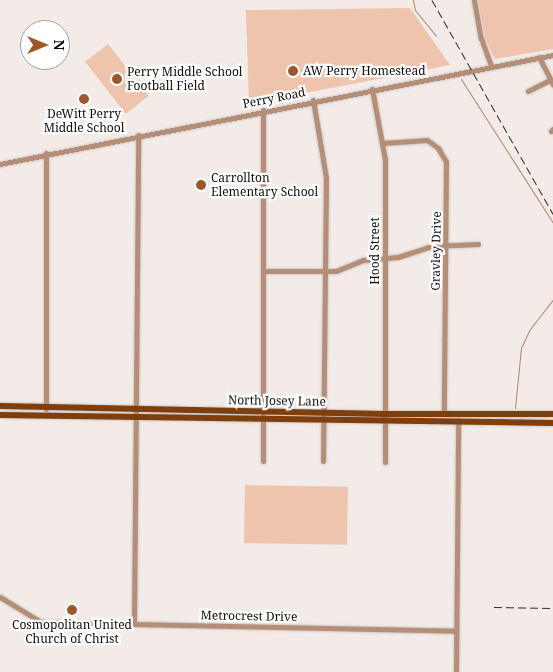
<!DOCTYPE html>
<style>
body{margin:0}
#map{position:relative;width:553px;height:672px;overflow:hidden;background:#f3ebe7;font-family:"Noto Serif",serif}
div>[style]{position:absolute}
.green>*{inset:0;background:#eec4ac;transform-origin:0 0}
.stream>*{height:1px;margin:-0.5px;padding:0 0.5px;transform-origin:0.5px;border-radius:0.5px;background:#b0846b}
.roads{filter:drop-shadow(0 0 1px #cfc8c4) drop-shadow(0 0 1px #cfc8c4)}
.minor>*{height:5px;margin:-2.5px;padding:0 2.5px;transform-origin:2.5px;border-radius:2.5px;background:#b58e78}
.major>*{height:6px;margin:-3px;padding:0 3px;transform-origin:3px;border-radius:3px;background:#7f3e0e}
.rail>*{height:1px;margin-top:-0.5px;transform-origin:0;background:repeating-linear-gradient(90deg,#2d2a29 0 8px,transparent 0 12px)}
.dots>*{width:14px;height:14px;translate:-50% -50%;box-sizing:border-box;border:2px solid #fff;border-radius:50%}
span{translate:-50% -50%;white-space:nowrap;text-align:center;line-height:1.15;-webkit-text-stroke:4.5px #fff;paint-order:stroke}
.poi-label{font-size:12px;color:#100e0d}
.left{translate:0 -50%;text-align:left}
.street-label{font-size:12px;color:#100e0d}
.north{position:absolute;left:20px;top:20px;width:50px;height:50px;box-sizing:border-box;background:#fff;border:1px solid #9f9f9e;border-radius:50%;rotate:90deg;font-size:14px;font-weight:700;line-height:20px;text-align:center;color:#100e0d}
.north::after{content:'';display:block;margin:auto;width:18px;height:22px;background:#9c572b;clip-path:polygon(50% 0,100% 100%,50% 72%,0 100%)}
</style>
<div id="map">
<div class="green">
<div style="clip-path:polygon(478px 0,553px 0,553px 49px,495px 59px,485px 39px)"></div>
<div style="clip-path:polygon(410px 8px,450px 65px,249px 104px,246px 10px)"></div>
<div style="left:108px;top:44px;width:66px;height:29px;rotate:52deg"></div>
<div style="left:245px;top:485px;width:103px;height:58px;rotate:1deg"></div>
</div>
<div class="stream">
<div style="left:413px;top:0;width:10px;rotate:79deg"></div>
<div style="left:415px;top:10px;width:33px;rotate:51deg"></div>
<div style="left:461px;top:79px;width:171px;rotate:57.4deg"></div>
<div style="left:515px;top:408px;width:60px;rotate:-84.3deg"></div>
<div style="left:521px;top:348px;width:21px;rotate:-65deg"></div>
<div style="left:530px;top:329px;width:37px;rotate:-52deg"></div>
</div>
<div class="roads">
<div class="minor">
<div style="left:474px;top:0;width:39px;rotate:80deg"></div>
<div style="left:481px;top:38px;width:29px;rotate:70deg"></div>
<div style="left:539px;top:57px;width:31px;rotate:63deg"></div>
<div style="left:372px;top:89px;width:72px;rotate:79.6deg"></div>
<div style="left:385px;top:160px;width:302px;rotate:90deg"></div>
<div style="left:528px;top:91px;width:25px;rotate:-27deg"></div>
<div style="left:313px;top:100px;width:79px;rotate:80.5deg"></div>
<div style="left:326px;top:178px;width:283px;rotate:90.6deg"></div>
<div style="left:551px;top:131px;width:3px;rotate:-45deg"></div>
<div style="left:383px;top:143px;width:44px;rotate:-3.9deg"></div>
<div style="left:427px;top:140px;width:14px;rotate:36deg"></div>
<div style="left:438px;top:148px;width:16px;rotate:60deg"></div>
<div style="left:446px;top:162px;width:252px;rotate:90.5deg"></div>
<div style="left:0;top:164px;width:564px;rotate:-11.15deg"></div>
<div style="left:263px;top:271px;width:73px"></div>
<div style="left:336px;top:271px;width:29px;rotate:-22deg"></div>
<div style="left:363px;top:260px;width:35px;rotate:-5deg"></div>
<div style="left:398px;top:257px;width:36px;rotate:-18deg"></div>
<div style="left:432px;top:246px;width:46px;rotate:-2.5deg"></div>
<div style="left:46px;top:409px;width:256px;rotate:-90deg"></div>
<div style="left:263px;top:461px;width:351px;rotate:-90deg"></div>
<div style="left:0;top:597px;width:48px;rotate:31.4deg"></div>
<div style="left:41px;top:622px;width:415px;rotate:1.2deg"></div>
<div style="left:134px;top:623px;width:488px;rotate:-89.5deg"></div>
<div style="left:456px;top:672px;width:252px;rotate:-89.5deg"></div>
</div>
<div class="major">
<div style="left:0;top:406px;width:385px;rotate:1.2deg"></div>
<div style="left:385px;top:414px;width:168px"></div>
<div style="left:0;top:415px;width:553px;rotate:0.83deg"></div>
</div>
</div>
<div class="rail">
<div style="left:432px;top:0;width:246px;rotate:60.5deg"></div>
<div style="left:494px;top:607px;width:59px;rotate:1deg"></div>
</div>
<div class="dots">
<div style="left:293px;top:71px;background:#9c572b"></div>
<div style="left:117px;top:79px;background:#9c572b"></div>
<div style="left:84px;top:99px;background:#9c572b"></div>
<div style="left:201px;top:185px;background:#9c572b"></div>
<div style="left:72px;top:610px;background:#9c572b"></div>
</div>
<div class="poi-label">
<span class="left" style="left:303px;top:71px">AW Perry Homestead</span>
<span class="left" style="left:127px;top:79px">Perry Middle School<br>Football Field</span>
<span style="left:84px;top:121px">DeWitt Perry<br>Middle School</span>
<span class="left" style="left:211px;top:185px">Carrollton<br>Elementary School</span>
<span style="left:72px;top:632px">Cosmopolitan United<br>Church of Christ</span>
</div>
<div class="street-label">
<span style="left:274px;top:98px;rotate:-11deg">Perry Road</span>
<span style="left:375px;top:251px;rotate:-90deg">Hood Street</span>
<span style="left:436px;top:251px;rotate:-89deg">Gravley Drive</span>
<span style="left:277px;top:401px;rotate:1deg">North Josey Lane</span>
<span style="left:249px;top:616px;rotate:1deg">Metrocrest Drive</span>
</div>
<div class="north">N</div>
</div>
